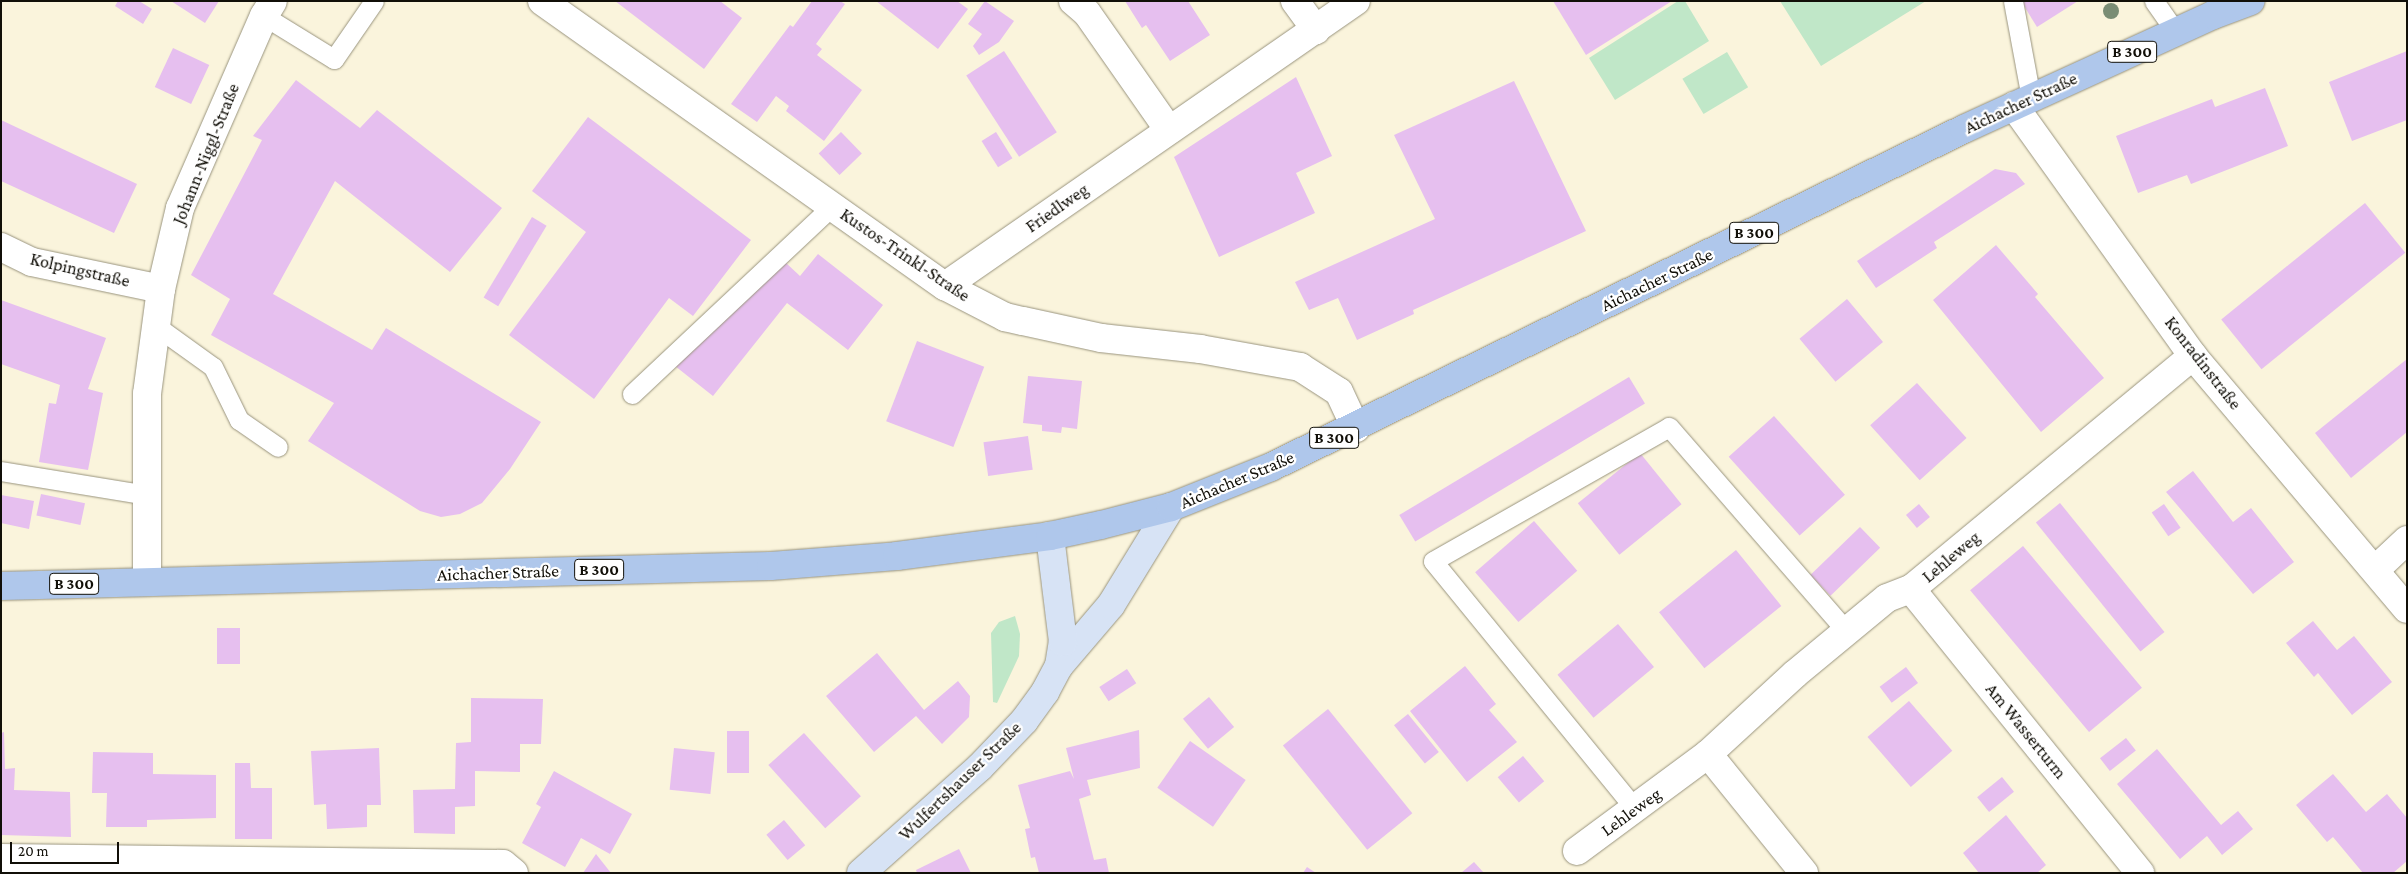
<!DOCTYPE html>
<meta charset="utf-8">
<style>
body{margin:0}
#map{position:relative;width:2408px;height:874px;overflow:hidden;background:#faf4dc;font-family:"Crimson Pro",serif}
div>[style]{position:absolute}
.green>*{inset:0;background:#c0e7c8;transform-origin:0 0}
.building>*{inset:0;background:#e6bfef;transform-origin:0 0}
.roads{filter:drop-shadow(0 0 1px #99947e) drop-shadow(0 0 1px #99947e)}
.service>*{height:19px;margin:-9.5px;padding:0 9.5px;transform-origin:9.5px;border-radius:9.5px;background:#fff}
.minor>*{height:28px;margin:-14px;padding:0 14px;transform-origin:14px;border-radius:14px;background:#fff}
.secondary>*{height:28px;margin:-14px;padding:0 14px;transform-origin:14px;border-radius:14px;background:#d7e3f5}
.primary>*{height:28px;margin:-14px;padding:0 14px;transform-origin:14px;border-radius:14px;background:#afc7eb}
.trees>*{width:16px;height:16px;margin:-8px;border-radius:50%;background:#7a8d74}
span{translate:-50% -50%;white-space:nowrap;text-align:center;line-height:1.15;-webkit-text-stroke:4.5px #fff;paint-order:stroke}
.shield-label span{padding:1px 4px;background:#fff;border:1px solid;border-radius:4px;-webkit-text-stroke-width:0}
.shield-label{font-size:16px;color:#110f08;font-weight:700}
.street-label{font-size:18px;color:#110f08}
.frame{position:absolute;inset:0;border:2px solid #110f08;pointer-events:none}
.scale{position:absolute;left:10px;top:842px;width:109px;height:22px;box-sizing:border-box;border:2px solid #110f08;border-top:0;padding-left:6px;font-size:15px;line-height:18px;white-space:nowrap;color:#110f08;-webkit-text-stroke:4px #fff;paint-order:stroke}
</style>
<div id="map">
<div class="green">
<div style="clip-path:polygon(1678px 1px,1685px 1px,1709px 41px,1615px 100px,1589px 58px)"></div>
<div style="clip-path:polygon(1780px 1px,1926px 1px,1821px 66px)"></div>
<div style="left:1727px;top:52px;width:41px;height:52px;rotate:59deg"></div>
<div style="clip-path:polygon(1015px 616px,1020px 634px,1019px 656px,997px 703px,993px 702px,991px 633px,999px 622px)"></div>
</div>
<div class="building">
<div style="clip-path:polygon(118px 1px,139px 1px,152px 9px,143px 24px,115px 6px)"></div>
<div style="clip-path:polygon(171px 1px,219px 1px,205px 23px)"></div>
<div style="clip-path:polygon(615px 1px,720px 1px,742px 18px,704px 69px)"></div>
<div style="clip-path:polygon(812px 1px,840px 1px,845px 4px,816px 44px,822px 49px,817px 55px,862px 90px,824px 141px,786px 111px,789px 106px,776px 96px,757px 122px,731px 104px,790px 25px,793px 27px)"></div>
<div style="clip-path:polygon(876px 1px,957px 1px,968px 9px,938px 49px)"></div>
<div style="clip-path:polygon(985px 1px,1014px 21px,999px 42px,979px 55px,973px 46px,982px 34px,968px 24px)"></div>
<div style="clip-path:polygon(1125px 1px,1188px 1px,1210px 35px,1170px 61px,1146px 25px,1142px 28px)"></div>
<div style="clip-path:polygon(1553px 1px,1672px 1px,1586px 55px)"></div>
<div style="clip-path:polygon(2021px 1px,2078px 1px,2037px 27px)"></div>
<div style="left:173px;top:48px;width:40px;height:43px;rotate:25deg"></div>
<div style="left:1004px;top:51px;width:97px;height:45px;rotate:57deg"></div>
<div style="clip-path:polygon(2407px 51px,2407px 120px,2352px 141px,2329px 82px)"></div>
<div style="clip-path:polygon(1296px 77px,1332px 156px,1296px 173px,1315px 213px,1219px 257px,1174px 157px)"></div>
<div style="clip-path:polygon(296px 80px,360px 128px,377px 110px,502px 208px,450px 272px,335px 181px,273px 294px,372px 350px,386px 328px,541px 422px,510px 469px,482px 503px,460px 514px,441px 517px,420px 511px,308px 441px,334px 403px,211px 335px,230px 299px,191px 275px,262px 140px,253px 136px)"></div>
<div style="clip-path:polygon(1514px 81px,1586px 231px,1413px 310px,1414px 314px,1357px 340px,1338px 298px,1309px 310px,1295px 282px,1435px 219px,1394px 135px)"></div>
<div style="clip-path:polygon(2265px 88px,2288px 146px,2191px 184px,2187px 175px,2138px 193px,2116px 136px,2212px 99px,2215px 107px)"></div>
<div style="clip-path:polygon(588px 117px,751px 240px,693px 316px,669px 298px,594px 399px,509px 335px,586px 232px,532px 191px)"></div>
<div style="clip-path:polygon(1px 120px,137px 184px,114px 233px,1px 181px)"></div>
<div style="left:841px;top:132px;width:30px;height:31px;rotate:46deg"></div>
<div style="left:996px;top:132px;width:31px;height:17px;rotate:58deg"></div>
<div style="clip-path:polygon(1995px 169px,2016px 173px,2025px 184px,1934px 242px,1937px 248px,1876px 288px,1857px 261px)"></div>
<div style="left:2365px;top:203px;width:64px;height:185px;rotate:51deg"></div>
<div style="left:532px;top:217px;width:17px;height:94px;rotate:31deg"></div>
<div style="clip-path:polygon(1996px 245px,2038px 294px,2035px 297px,2104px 378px,2041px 432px,1933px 300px)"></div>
<div style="clip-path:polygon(818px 254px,883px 305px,848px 350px,787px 303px,713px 396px,675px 366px,785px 262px,800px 276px)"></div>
<div style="left:1847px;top:299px;width:56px;height:62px;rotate:50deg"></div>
<div style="clip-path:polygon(1px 300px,106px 338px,88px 389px,103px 393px,88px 470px,39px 462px,49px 403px,56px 404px,60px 385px,1px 364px)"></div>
<div style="left:917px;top:341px;width:72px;height:86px;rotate:21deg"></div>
<div style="clip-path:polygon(2407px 359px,2407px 432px,2351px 478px,2315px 433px)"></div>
<div style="clip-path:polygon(1028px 376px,1082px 381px,1077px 429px,1062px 427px,1061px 433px,1042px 431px,1042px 425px,1023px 423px)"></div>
<div style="left:1629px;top:377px;width:31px;height:268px;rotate:59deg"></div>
<div style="left:1917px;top:383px;width:74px;height:63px;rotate:48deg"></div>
<div style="left:1774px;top:416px;width:106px;height:61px;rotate:48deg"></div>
<div style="left:1028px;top:436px;width:34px;height:45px;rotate:82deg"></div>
<div style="left:1640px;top:453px;width:66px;height:80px;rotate:51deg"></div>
<div style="clip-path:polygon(2193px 471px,2233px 522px,2251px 508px,2294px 562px,2253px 594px,2166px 492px)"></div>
<div style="left:41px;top:494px;width:45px;height:22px;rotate:12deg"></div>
<div style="clip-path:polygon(1px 495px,34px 501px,29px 529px,1px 523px)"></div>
<div style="left:2060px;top:503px;width:166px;height:31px;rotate:51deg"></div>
<div style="left:1919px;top:504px;width:17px;height:17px;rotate:50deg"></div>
<div style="left:2164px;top:504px;width:29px;height:15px;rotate:55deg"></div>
<div style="left:1534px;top:521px;width:66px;height:78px;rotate:49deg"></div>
<div style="left:1860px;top:527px;width:29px;height:69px;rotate:46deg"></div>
<div style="left:2023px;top:546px;width:185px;height:69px;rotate:50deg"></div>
<div style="left:1736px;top:550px;width:72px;height:99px;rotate:51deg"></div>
<div style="clip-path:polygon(2313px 621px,2337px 650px,2354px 636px,2392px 682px,2352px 715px,2318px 673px,2314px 677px,2286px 643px)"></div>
<div style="left:1618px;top:624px;width:56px;height:79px;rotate:50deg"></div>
<div style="left:217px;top:628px;width:23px;height:36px"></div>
<div style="clip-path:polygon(877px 653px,924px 710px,958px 681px,970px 696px,969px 717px,942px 744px,916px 716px,874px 752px,826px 696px)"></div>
<div style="clip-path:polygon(1465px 666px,1496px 704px,1489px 710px,1517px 742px,1467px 782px,1410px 711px)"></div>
<div style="left:1906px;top:667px;width:20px;height:33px;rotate:53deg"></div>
<div style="left:1127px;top:669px;width:17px;height:33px;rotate:57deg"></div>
<div style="left:1209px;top:697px;width:39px;height:34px;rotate:50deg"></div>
<div style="clip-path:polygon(471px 698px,543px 699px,541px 744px,520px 744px,520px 772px,475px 771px,475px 806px,455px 807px,455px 834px,414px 833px,413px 790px,455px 789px,456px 743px,471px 742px)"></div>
<div style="left:1909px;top:701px;width:66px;height:55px;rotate:49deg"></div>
<div style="left:1328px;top:709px;width:134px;height:58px;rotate:51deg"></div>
<div style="left:1408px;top:714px;width:49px;height:18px;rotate:51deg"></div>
<div style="clip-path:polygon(1139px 730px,1140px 768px,1087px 780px,1091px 795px,1079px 799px,1094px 860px,1106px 858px,1109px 873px,1039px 873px,1035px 857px,1031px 858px,1025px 829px,1030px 828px,1018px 785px,1070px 771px,1074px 779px,1066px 748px)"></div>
<div style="left:727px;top:731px;width:22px;height:42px"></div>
<div style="clip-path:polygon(4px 732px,5px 769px,15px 768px,14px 790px,70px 792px,71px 837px,1px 835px,1px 733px)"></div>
<div style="left:804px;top:733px;width:85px;height:48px;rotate:48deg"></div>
<div style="left:2126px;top:738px;width:16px;height:33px;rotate:52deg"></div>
<div style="left:1190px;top:741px;width:68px;height:57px;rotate:35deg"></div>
<div style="clip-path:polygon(379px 748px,381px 805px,367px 805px,367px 827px,327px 829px,326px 804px,314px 805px,311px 751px)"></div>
<div style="left:674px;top:748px;width:41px;height:42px;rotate:6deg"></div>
<div style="clip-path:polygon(2157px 749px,2221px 825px,2238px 811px,2253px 829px,2222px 855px,2207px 836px,2180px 859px,2117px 784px)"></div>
<div style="clip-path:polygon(93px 752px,153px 753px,153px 774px,216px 775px,216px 818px,147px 820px,147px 827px,106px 827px,107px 793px,92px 793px)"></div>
<div style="left:1523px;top:756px;width:33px;height:33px;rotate:50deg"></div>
<div style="clip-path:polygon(235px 763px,250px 763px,251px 788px,272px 788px,272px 839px,235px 839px)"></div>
<div style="clip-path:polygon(554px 771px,632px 814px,610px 854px,581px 838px,565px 867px,522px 843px,541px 807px,536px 804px)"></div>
<div style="clip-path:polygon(2333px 774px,2366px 812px,2387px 794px,2407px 818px,2407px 861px,2393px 873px,2363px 873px,2333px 837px,2327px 842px,2296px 805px)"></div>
<div style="left:2002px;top:777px;width:19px;height:32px;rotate:51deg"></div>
<div style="clip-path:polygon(2006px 815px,2046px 865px,2037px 873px,1979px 873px,1963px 853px)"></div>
<div style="left:784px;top:820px;width:33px;height:23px;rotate:50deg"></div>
<div style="clip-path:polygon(959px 849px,971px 873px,917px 873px,916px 870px)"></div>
<div style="clip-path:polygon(596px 854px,611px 873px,583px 873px)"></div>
<div style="clip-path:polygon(1474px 862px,1484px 873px,1461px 873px)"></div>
<div style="clip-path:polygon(1307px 867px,1316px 873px,1303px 873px)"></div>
</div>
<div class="roads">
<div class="service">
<div style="left:2013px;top:1px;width:99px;rotate:79.5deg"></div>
<div style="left:2154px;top:1px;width:38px;rotate:55deg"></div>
<div style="left:264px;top:16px;width:82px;rotate:31.6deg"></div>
<div style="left:334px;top:59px;width:70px;rotate:-55.4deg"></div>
<div style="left:156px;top:326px;width:70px;rotate:35.7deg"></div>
<div style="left:213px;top:367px;width:59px;rotate:63.9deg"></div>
<div style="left:239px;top:420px;width:47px;rotate:34.7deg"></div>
<div style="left:632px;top:394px;width:274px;rotate:-43.2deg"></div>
<div style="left:1px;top:471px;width:149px;rotate:9.3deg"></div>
<div style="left:1636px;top:810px;width:321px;rotate:-129.2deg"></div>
<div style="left:1433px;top:561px;width:271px;rotate:-29.6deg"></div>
<div style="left:1669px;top:427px;width:271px;rotate:49deg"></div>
</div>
<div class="minor">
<div style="left:542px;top:1px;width:494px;rotate:35.3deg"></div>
<div style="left:945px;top:286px;width:68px;rotate:27.3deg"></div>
<div style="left:1005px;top:317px;width:18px;rotate:13deg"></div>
<div style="left:1023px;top:321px;width:80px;rotate:12.3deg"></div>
<div style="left:1101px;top:338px;width:100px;rotate:6.3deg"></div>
<div style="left:1200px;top:349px;width:102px;rotate:10.2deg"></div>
<div style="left:1300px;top:367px;width:46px;rotate:32.7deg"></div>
<div style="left:1339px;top:392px;width:40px;rotate:65deg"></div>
<div style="left:1073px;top:1px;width:18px;rotate:41deg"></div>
<div style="left:1087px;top:13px;width:143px;rotate:55deg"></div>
<div style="left:1295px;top:1px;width:36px;rotate:54deg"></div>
<div style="left:2014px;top:106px;width:307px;rotate:54.4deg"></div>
<div style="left:2193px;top:356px;width:331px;rotate:49.8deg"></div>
<div style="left:1px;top:247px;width:34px;rotate:26deg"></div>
<div style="left:32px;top:262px;width:132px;rotate:11.8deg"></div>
<div style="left:945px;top:286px;width:500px;rotate:-34.74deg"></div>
<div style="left:2375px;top:570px;width:44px;rotate:-43.2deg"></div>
<div style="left:147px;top:582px;width:188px;rotate:-90deg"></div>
<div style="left:147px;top:394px;width:106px;rotate:-82.4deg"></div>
<div style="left:161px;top:289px;width:83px;rotate:-76.8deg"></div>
<div style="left:180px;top:208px;width:210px;rotate:-66.4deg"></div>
<div style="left:264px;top:16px;width:17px;rotate:-59deg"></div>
<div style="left:1911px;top:589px;width:365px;rotate:51.1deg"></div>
<div style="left:1708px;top:754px;width:153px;rotate:51.1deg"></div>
<div style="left:1577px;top:851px;width:163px;rotate:-36.5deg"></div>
<div style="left:1708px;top:754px;width:118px;rotate:-42.6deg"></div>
<div style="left:1795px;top:674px;width:119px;rotate:-39.6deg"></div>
<div style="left:1887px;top:598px;width:26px;rotate:-21deg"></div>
<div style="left:1911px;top:589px;width:366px;rotate:-39.6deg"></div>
<div style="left:1px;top:858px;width:502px;rotate:0.68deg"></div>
<div style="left:503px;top:864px;width:14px;rotate:39deg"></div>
</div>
<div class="secondary">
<div style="left:1059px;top:666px;width:80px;rotate:-49.6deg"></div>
<div style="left:1111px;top:605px;width:115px;rotate:-58.5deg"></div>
<div style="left:861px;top:873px;width:159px;rotate:-41.7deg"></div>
<div style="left:980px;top:767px;width:64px;rotate:-46.3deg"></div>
<div style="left:1024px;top:721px;width:36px;rotate:-54deg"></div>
<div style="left:1045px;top:692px;width:30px;rotate:-62deg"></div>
<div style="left:1059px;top:666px;width:24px;rotate:-81deg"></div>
<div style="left:1063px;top:642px;width:107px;rotate:-97deg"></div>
</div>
<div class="primary">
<div style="left:1px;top:586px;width:770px;rotate:-1.49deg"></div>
<div style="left:771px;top:566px;width:126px;rotate:-4.5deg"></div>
<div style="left:897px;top:556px;width:154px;rotate:-7.4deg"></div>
<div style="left:1050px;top:536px;width:52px;rotate:-12.2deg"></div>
<div style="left:1101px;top:525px;width:72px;rotate:-14.4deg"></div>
<div style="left:1171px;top:507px;width:108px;rotate:-21.8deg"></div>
<div style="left:1271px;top:467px;width:771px;rotate:-26deg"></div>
<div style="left:1964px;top:129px;width:274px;rotate:-24.6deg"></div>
<div style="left:2213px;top:15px;width:40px;rotate:-20.2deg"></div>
</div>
</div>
<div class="trees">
<div style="left:2111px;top:11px"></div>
</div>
<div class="shield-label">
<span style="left:2132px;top:52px">B 300</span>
<span style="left:1754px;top:233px">B 300</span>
<span style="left:1334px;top:438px">B 300</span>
<span style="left:599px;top:570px">B 300</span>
<span style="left:74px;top:584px">B 300</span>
</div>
<div class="street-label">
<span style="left:2021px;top:103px;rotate:-25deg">Aichacher Straße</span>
<span style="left:206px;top:154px;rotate:-68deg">Johann-Niggl-Straße</span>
<span style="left:1057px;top:208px;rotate:-35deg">Friedlweg</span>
<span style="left:905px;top:255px;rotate:34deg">Kustos-Trinkl-Straße</span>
<span style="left:80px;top:270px;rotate:13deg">Kolpingstraße</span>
<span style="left:1657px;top:280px;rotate:-26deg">Aichacher Straße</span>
<span style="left:2203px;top:363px;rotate:52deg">Konradinstraße</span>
<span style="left:1237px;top:480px;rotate:-23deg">Aichacher Straße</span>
<span style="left:1951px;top:557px;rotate:-40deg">Lehleweg</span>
<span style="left:498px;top:573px;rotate:-2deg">Aichacher Straße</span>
<span style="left:2026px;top:731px;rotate:51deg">Am Wasserturm</span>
<span style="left:960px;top:781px;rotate:-44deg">Wulfertshauser Straße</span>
<span style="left:1631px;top:812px;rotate:-36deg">Lehleweg</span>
</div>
<div class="frame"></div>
<div class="scale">20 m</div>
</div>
